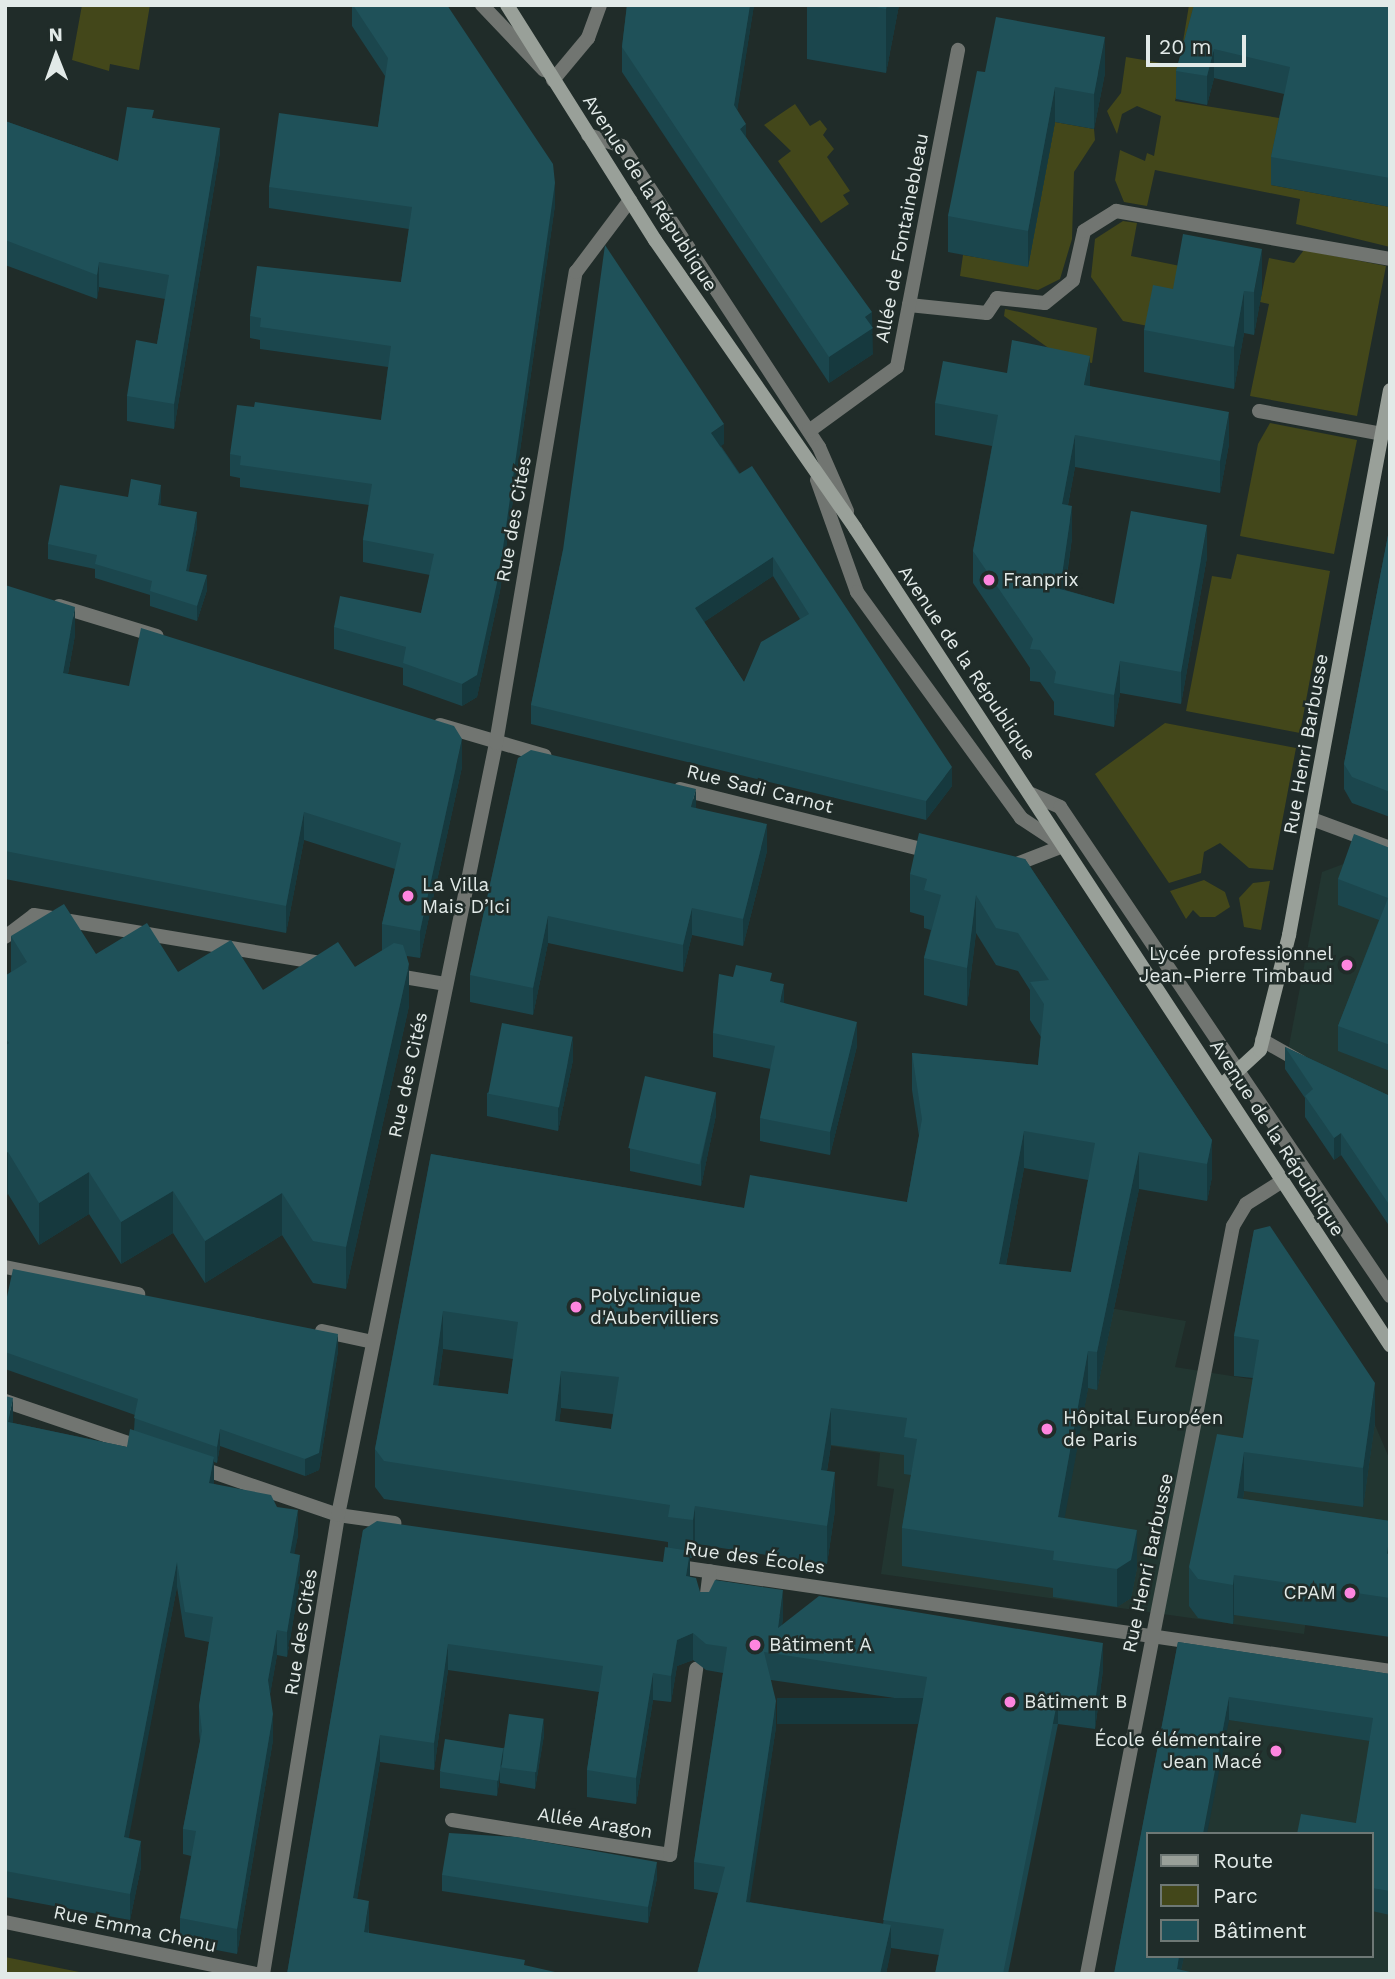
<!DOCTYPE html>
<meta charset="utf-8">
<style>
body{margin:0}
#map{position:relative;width:1395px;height:1979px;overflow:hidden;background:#202c29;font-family:"Work Sans",sans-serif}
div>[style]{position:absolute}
.built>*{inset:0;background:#223631}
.green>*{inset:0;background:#43471a}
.lane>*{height:14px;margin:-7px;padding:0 7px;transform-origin:7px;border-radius:7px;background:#717571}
.street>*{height:14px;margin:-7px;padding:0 7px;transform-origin:7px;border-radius:7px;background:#717571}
.secondary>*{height:14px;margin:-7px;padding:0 7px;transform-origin:7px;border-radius:7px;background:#99a099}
.wall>*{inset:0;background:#1b464d}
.shaded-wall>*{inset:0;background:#16393e;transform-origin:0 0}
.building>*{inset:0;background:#1f5159;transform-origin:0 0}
.dots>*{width:19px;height:19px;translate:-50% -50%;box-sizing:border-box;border:4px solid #202c29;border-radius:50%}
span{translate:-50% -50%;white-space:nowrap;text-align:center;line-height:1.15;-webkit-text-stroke:5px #202c29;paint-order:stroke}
.street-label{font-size:19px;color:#e2eae8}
.poi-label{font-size:19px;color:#e2eae8}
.left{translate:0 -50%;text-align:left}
.right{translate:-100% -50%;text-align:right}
.frame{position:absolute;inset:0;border:7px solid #e2eae8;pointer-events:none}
.legend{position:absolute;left:1146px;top:1832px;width:228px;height:126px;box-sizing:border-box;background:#202c29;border:2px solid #6e7875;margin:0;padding:9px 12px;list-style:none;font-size:21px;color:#e2eae8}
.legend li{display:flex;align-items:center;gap:14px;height:35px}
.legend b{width:35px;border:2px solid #6e7875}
.north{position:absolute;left:21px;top:21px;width:70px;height:70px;-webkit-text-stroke:5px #202c29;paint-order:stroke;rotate:359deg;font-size:19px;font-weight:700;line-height:28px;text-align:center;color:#e2eae8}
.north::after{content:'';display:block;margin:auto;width:24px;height:32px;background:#e2eae8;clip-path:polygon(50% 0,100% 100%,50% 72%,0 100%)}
.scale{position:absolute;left:1146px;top:35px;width:100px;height:32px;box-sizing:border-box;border:4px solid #e2eae8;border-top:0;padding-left:9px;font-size:21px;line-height:24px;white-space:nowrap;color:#e2eae8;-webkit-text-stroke:5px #202c29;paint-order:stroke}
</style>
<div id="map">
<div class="built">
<div style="clip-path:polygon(1354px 860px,1390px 874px,1390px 1118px,1287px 1056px,1322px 872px)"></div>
<div style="clip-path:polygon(431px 1192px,1186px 1321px,1175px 1367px,1363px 1397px,1390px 1460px,1390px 1543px,1316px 1550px,1304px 1634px,881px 1574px,894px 1489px,877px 1486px,880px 1453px,596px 1412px)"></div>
<div style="clip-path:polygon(evenodd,1178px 1666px,1390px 1698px,1390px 1974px,1119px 1974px,1178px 1666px,1148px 1834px,1372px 1834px,1372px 1956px,1148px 1956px,1148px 1834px)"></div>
</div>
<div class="green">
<div style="clip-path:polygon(82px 5px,150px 5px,139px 70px,110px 64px,109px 71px,72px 60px)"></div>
<div style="clip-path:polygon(1189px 5px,1201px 5px,1175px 101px,1285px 119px,1271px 185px,1390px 207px,1390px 247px,1296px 224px,1300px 199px,1155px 170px,1147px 206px,1124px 202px,1115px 180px,1120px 150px,1145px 161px,1147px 153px,1154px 156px,1161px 116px,1137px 106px,1122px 114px,1117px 134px,1107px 111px,1121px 93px,1126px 57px,1179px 66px)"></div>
<div style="clip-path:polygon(795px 104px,810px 126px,820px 120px,827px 129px,823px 135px,834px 149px,827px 157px,850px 191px,843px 195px,849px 204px,821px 223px,778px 161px,791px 151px,764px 125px)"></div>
<div style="clip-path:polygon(1055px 122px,1094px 129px,1095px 140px,1074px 172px,1072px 239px,1060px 279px,1038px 290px,960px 276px,963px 255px,1028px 266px)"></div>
<div style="clip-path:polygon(1123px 221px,1137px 223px,1131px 256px,1185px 267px,1153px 327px,1123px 321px,1091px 277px,1095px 239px)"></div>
<div style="clip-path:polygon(1304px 250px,1386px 266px,1357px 416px,1250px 396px,1269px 304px,1260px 302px,1269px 258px,1294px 263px)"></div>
<div style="clip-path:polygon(1005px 309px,1097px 328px,1092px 363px,1061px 357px,1004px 316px)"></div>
<div style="clip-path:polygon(1270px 423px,1357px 440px,1334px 554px,1240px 536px,1258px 444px)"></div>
<div style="clip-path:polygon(1237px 554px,1330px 571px,1300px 733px,1186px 711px,1212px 576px,1231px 579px)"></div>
<div style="clip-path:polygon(1165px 723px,1296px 748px,1273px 870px,1249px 868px,1220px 843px,1204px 852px,1201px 873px,1169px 883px,1095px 774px)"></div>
<div style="clip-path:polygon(1204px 880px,1225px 892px,1230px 907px,1215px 917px,1200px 917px,1193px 910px,1186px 919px,1170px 891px)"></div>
<div style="clip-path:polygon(1270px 881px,1261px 930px,1244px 927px,1239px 898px,1253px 883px)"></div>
<div style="clip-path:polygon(5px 1957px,89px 1974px,5px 1974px)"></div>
</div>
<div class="lane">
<div style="left:482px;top:5px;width:90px;rotate:46.4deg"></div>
<div style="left:588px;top:135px;width:36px;rotate:18deg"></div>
<div style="left:622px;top:146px;width:360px;rotate:56.8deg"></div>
<div style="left:819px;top:447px;width:70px;rotate:66.4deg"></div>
<div style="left:909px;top:305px;width:78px;rotate:5.9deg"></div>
<div style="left:987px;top:313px;width:18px;rotate:-56deg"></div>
<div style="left:997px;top:298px;width:48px;rotate:5.9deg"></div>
<div style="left:1045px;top:303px;width:36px;rotate:-39deg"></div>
<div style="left:1073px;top:280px;width:50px;rotate:-77.3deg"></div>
<div style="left:1084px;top:231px;width:38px;rotate:-32deg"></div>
<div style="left:1116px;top:211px;width:278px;rotate:9.9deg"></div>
<div style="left:1259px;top:411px;width:125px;rotate:10.6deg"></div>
<div style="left:809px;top:431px;width:109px;rotate:-36deg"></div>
<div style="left:897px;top:367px;width:323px;rotate:-79.1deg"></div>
<div style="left:817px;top:480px;width:119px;rotate:70.3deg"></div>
<div style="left:857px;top:592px;width:279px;rotate:54deg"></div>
<div style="left:1021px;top:818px;width:49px;rotate:33.4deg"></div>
<div style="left:1031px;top:794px;width:32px;rotate:24deg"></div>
<div style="left:1060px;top:807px;width:590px;rotate:55.99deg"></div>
<div style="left:5px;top:937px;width:36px;rotate:-37deg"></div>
<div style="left:34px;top:915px;width:298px;rotate:9.5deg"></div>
<div style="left:392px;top:975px;width:55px;rotate:9.5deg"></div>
<div style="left:1262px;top:1040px;width:45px;rotate:29.4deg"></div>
<div style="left:5px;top:1267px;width:136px;rotate:11.5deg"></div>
<div style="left:322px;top:1331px;width:52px;rotate:12.2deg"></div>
</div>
<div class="street">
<div style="left:553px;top:80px;width:55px;rotate:-50.2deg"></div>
<div style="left:588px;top:38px;width:35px;rotate:-70deg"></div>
<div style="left:59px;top:606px;width:102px;rotate:17deg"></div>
<div style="left:440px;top:725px;width:109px;rotate:16.4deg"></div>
<div style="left:680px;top:789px;width:260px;rotate:14deg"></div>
<div style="left:1312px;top:819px;width:83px;rotate:20.4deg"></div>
<div style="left:1009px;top:867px;width:58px;rotate:-21.3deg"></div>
<div style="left:5px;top:1401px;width:146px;rotate:18.8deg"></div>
<div style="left:195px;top:1466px;width:151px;rotate:18.9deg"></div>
<div style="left:338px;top:1515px;width:57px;rotate:8.1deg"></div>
<div style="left:673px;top:1566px;width:725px;rotate:8.33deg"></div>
<div style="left:705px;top:1610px;width:39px;rotate:-83deg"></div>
<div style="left:452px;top:1820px;width:221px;rotate:9.1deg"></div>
<div style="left:670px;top:1855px;width:188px;rotate:-82deg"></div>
<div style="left:5px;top:1922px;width:256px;rotate:11.7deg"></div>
<div style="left:263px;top:1974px;width:465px;rotate:-80.7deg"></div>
<div style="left:338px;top:1515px;width:788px;rotate:-78.43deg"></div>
<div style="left:496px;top:743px;width:478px;rotate:-80.4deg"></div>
<div style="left:576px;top:272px;width:90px;rotate:-53.1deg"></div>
<div style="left:1087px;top:1974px;width:762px;rotate:-78.96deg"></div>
<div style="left:1233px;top:1226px;width:26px;rotate:-59deg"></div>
<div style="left:1246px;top:1204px;width:41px;rotate:-32.2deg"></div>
</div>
<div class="secondary">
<div style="left:507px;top:5px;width:278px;rotate:57.8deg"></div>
<div style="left:655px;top:240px;width:351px;rotate:55.2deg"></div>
<div style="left:855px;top:528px;width:977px;rotate:56.78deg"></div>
<div style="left:1221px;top:1086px;width:53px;rotate:-42.7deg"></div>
<div style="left:1260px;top:1050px;width:119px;rotate:-75.8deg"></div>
<div style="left:1289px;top:935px;width:554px;rotate:-79.5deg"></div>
</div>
<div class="wall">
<div style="clip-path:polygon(352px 5px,447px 5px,555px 205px,500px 591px,477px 697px,462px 706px,403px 685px,403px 668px,334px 649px,334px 627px,421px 613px,430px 575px,363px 562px,363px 540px,369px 505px,240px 487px,240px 478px,230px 476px,230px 454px,381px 420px,388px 367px,260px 349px,260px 340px,250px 338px,250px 316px,401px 282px,409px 229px,269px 208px,269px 187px,378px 127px,385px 76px,352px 26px)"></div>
<div style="clip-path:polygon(627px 5px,754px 5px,737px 110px,746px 137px,873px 354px,829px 383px,622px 72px,622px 47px)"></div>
<div style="clip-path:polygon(807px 5px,899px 5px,886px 73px,807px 59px)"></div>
<div style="clip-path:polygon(1194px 5px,1390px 5px,1390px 207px,1271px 185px,1271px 157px,1284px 94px,1214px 78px,1207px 105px,1176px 99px,1176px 71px)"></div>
<div style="clip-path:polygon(985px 72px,1105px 73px,1094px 129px,1055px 122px,1028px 267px,948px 252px,948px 216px)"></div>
<div style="clip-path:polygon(154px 118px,220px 152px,174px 429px,127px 421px,127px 396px,157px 344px,165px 299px,99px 287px,97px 299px,5px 265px,5px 121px,118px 161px)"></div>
<div style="clip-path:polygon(1173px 289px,1262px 291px,1254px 335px,1244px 333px,1234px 389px,1144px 372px,1144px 330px)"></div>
<div style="clip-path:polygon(1007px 373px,1090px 386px,1229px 444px,1220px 493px,1075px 467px,1068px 505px,1072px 538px,1065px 590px,1114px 604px,1207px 557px,1181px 704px,1120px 693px,1114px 727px,1054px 715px,1054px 702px,1040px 682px,1030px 681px,1030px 668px,973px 583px,973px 551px,992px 446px,935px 435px,935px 403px)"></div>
<div style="clip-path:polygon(evenodd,724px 444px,721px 446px,952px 786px,926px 820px,531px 724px,531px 705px,563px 550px,724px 444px,773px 576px,800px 619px,744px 682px,704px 622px,773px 576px)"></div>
<div style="clip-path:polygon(128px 497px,161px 500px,160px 505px,197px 527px,188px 572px,207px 590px,197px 621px,150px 606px,150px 595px,95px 578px,95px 569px,48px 559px,48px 544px)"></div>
<div style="clip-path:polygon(1390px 525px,1390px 817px,1352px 803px,1344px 789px,1344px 764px)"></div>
<div style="clip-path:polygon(5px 585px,75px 635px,68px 674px,462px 767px,420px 958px,407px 956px,409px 1006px,346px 1289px,313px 1283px,282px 1235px,205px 1283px,173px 1233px,121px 1264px,89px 1214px,39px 1245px,8px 1194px,5px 1196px,5px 976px,11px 972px,11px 936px,263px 990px,355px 967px,382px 951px,382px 924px,395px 869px,304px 840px,286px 933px,5px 879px)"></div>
<div style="clip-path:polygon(518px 758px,696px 808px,767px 851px,743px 946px,692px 935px,683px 972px,548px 943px,533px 1015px,470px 1002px,470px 975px)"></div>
<div style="clip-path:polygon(1390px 848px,1390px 1071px,1338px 1051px,1338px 1026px,1379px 920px,1338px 905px,1338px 879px)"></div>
<div style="clip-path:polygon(evenodd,1025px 859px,1212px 1140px,1212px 1177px,1207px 1201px,1139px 1189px,1097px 1390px,1088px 1388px,1064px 1518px,1137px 1568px,1131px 1598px,1117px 1607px,1053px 1597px,1053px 1588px,902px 1566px,902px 1528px,911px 1475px,904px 1474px,904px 1455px,831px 1445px,827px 1471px,835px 1510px,827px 1564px,695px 1544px,693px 1558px,690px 1558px,690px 1577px,700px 1592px,783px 1617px,782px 1625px,1103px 1670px,1095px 1729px,1058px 1724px,1008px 1974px,935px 1974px,939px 1955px,891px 1948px,886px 1974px,697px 1974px,718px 1893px,694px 1889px,694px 1862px,723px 1673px,706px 1670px,693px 1660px,677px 1666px,671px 1702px,653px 1700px,636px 1804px,587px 1797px,587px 1770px,599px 1692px,448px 1670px,434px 1770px,380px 1762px,357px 1899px,369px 1928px,369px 1933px,287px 1974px,363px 1530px,663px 1562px,668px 1547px,668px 1542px,384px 1499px,375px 1487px,375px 1449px,431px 1154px,744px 1208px,907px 1202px,919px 1136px,912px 1090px,912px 1053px,1038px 1065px,1041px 1037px,1030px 1020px,1030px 990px,1018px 971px,996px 965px,976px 933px,967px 1006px,924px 995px,924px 958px,931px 930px,924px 928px,924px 916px,910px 912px,910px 874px,1025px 859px,1024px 1168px,1088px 1180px,1071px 1272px,1006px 1265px,1024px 1168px,1025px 859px,443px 1349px,513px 1359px,508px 1394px,438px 1386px,443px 1349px,1025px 859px,561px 1408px,613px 1414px,611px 1429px,559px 1422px,561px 1408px,1025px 859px,771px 1680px,922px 1702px,883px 1924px,749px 1902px,776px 1727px,771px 1680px)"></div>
<div style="clip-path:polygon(733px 977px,772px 981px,784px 1003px,857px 1046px,830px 1155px,760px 1141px,760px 1118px,771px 1069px,713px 1057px,713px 1033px)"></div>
<div style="clip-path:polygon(1285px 1047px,1390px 1096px,1390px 1227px,1341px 1155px,1334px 1160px,1305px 1117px,1305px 1098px,1285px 1069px)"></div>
<div style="clip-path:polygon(573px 1060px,558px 1131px,487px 1116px,487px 1093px)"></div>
<div style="clip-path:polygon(716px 1115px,701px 1186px,630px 1171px,630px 1148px)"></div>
<div style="clip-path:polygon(1254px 1230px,1375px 1422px,1363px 1507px,1244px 1491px,1243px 1499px,1390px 1521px,1390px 1637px,1234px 1615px,1233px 1624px,1198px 1618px,1189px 1606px,1189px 1567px,1243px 1438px,1253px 1378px,1234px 1376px,1234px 1336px)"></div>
<div style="clip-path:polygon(5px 1306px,338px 1351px,319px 1470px,305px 1476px,220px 1446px,217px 1463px,214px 1462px,214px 1484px,277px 1507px,298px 1535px,294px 1553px,300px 1580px,287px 1657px,277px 1655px,270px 1694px,273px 1740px,237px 1954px,180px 1943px,180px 1918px,191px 1856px,183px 1854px,183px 1829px,200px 1742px,199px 1731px,199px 1706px,209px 1642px,185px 1637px,177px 1587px,128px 1838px,141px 1867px,130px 1920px,5px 1897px,5px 1396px,13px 1423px,127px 1447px,134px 1430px,135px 1415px,5px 1369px)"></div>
<div style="clip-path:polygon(1178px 1642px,1390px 1674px,1390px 1915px,1372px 1911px,1372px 1834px,1356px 1823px,1370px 1741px,1229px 1720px,1148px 1956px,1184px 1956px,1181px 1970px,1114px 1974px)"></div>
<div style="clip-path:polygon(544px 1735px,535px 1789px,500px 1783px,500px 1776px,497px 1796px,440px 1788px,440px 1772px,503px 1748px)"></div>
<div style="clip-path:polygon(442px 1875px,657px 1878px,648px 1923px,442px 1891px)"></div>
</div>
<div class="shaded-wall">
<div style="clip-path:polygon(750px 5px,754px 5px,734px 131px,734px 105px)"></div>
<div style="clip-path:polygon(887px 5px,899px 5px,886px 73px,886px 9px)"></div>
<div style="clip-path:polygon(1105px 37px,1105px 73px,1094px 129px,1094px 94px)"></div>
<div style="clip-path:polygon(1214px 49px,1214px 78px,1207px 105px,1207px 76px)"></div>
<div style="clip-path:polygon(1055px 87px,1055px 122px,1028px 267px,1028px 231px)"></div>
<div style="clip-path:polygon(746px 124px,746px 150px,740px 129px)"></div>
<div style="clip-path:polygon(220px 128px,220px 152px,174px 429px,174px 404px)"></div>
<div style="clip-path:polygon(555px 183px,555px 205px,500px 591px,477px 697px,462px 706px,462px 684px)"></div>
<div style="clip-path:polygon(1262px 249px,1262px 291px,1254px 335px,1254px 292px)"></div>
<div style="clip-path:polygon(99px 262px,99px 287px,97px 299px,97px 275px)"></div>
<div style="clip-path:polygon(1244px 291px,1244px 333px,1234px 389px,1234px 347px)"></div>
<div style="clip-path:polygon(872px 312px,873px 354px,829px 383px,829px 357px,865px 317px)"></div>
<div style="clip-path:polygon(1090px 356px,1090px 388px,1084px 385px)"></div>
<div style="clip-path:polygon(1229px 412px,1229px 444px,1220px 493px,1220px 461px)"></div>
<div style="clip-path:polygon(724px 424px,724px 444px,711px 453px,711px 433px)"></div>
<div style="clip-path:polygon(1075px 435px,1075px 467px,1062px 536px,1062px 504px)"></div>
<div style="clip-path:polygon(161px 485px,161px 500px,158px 519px,158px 505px)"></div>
<div style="clip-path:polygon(1072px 506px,1072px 538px,1060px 621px,1060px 589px)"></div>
<div style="clip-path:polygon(197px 512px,197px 527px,186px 586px,186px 571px)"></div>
<div style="clip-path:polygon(1207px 525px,1207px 557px,1181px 704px,1181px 672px)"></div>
<div style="clip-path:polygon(773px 557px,773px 576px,695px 628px,695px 608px)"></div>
<div style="clip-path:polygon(207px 575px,207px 590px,197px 621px,197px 606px)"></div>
<div style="clip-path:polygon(75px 607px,75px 635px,63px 701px,63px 673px)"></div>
<div style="clip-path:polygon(1120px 661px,1120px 693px,1114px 727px,1114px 695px)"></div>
<div style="clip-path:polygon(462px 739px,462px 767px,420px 958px,420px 931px)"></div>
<div style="clip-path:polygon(952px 767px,952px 786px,926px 820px,926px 801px)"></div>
<div style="clip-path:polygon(696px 789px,696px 816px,691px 807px)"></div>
<div style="clip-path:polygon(304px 812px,304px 840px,286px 933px,286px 906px)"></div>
<div style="clip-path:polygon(767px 824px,767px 851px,743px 946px,743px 919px)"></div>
<div style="clip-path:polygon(976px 895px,976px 933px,967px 1006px,967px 968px)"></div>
<div style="clip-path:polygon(692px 908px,692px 935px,683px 972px,683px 945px)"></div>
<div style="clip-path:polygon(548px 916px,548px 943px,533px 1015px,533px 988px)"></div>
<div style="clip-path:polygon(409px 964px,409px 1006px,346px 1289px,346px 1247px)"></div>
<div style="clip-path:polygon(784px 984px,784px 1007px,780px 1002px)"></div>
<div style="clip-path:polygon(857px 1022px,857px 1046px,830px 1155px,830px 1132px)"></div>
<div style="clip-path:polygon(573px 1037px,573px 1060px,558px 1131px,558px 1107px)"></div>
<div style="clip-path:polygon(716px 1092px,716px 1115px,701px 1186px,701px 1162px)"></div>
<div style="clip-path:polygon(1024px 1131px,1024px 1168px,999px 1302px,999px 1264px)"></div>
<div style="clip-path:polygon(1341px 1133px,1341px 1155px,1334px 1160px,1334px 1138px)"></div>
<div style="clip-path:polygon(1212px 1140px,1212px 1177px,1207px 1201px,1207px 1164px)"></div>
<div style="left:8px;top:1152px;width:42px;height:4px;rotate:90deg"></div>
<div style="clip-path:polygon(1139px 1152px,1139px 1189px,1097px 1390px,1097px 1352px)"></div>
<div style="clip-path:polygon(89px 1172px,89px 1214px,39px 1245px,39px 1203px)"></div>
<div style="clip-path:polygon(173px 1191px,173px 1233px,121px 1264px,121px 1222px)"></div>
<div style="clip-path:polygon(282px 1193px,282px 1235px,205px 1283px,205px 1241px)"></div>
<div style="clip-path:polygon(443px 1311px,443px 1349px,433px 1423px,433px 1385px)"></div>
<div style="clip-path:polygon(338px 1334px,338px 1351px,319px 1470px,305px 1476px,305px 1459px)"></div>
<div style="clip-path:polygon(1088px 1351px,1088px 1388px,1058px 1555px,1058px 1517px)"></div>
<div style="clip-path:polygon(561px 1371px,561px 1408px,555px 1459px,555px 1421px)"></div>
<div style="clip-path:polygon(1375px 1383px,1375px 1422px,1363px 1507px,1363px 1468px)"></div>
<div style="clip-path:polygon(13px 1398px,13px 1424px,8px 1422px)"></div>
<div style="clip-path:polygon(831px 1408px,831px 1445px,821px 1508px,821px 1470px)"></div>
<div style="clip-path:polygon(220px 1429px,220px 1446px,217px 1463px,217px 1447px)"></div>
<div style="clip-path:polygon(1244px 1452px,1244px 1491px,1237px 1537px,1237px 1498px)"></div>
<div style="clip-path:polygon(214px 1457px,214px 1483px,209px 1508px,209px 1483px)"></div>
<div style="clip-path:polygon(835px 1472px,835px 1510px,827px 1564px,827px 1526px)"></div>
<div style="clip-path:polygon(695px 1506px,695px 1544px,693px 1558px,693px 1520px)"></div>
<div style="clip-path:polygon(298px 1510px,298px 1535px,290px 1578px,290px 1553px)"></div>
<div style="clip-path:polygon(1137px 1530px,1137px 1568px,1131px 1598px,1117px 1607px,1117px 1569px)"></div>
<div style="clip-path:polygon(1390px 1531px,1390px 1571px,1387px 1554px)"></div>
<div style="clip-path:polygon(690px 1551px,690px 1577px,686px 1576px)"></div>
<div style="clip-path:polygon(300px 1555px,300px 1580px,287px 1657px,287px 1632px)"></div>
<div style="clip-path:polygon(177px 1562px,177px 1587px,124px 1863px,124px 1837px)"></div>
<div style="clip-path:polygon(1234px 1575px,1234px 1615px,1233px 1624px,1233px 1585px)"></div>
<div style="clip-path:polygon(783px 1590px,783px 1617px,778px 1655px,778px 1628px)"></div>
<div style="clip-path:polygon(277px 1630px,277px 1655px,268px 1706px,268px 1680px)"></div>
<div style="clip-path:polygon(693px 1633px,693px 1660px,677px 1666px,671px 1702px,671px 1676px,677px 1640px)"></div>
<div style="clip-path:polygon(1103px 1643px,1103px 1670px,1095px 1729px,1095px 1703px)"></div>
<div style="clip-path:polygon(448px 1644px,448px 1670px,434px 1770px,434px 1743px)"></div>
<div style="clip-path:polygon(653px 1673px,653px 1700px,636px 1804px,636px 1778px)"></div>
<div style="clip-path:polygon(1229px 1697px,1229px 1720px,1207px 1834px,1203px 1834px)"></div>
<div style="left:1058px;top:1698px;width:26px;height:281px;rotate:90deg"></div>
<div style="clip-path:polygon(776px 1701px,776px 1727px,746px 1928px,746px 1902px)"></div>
<div style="clip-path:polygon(273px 1714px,273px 1740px,237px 1954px,237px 1929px)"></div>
<div style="clip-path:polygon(544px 1719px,544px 1735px,535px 1789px,535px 1773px)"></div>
<div style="clip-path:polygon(380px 1735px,380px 1762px,353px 1924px,353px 1898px)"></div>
<div style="clip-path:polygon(503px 1748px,503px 1763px,500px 1767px,500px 1776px,497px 1796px,497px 1780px)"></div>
<div style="clip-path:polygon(141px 1841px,141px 1867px,130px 1920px,130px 1894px)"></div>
<div style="clip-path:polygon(657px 1862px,657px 1878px,648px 1923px,648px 1907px)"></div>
<div style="clip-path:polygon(369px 1901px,369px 1928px,364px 1958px,364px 1932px)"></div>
<div style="clip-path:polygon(891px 1925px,891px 1951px,886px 1974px,880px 1974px)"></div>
<div style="clip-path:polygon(1179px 1956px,1184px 1956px,1180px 1974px,1177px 1969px)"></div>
</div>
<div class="building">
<div style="clip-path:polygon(353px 5px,447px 5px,553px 164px,555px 183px,500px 569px,477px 675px,462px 684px,403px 663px,406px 647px,334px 627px,340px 596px,421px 613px,434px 554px,363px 540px,372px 484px,240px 465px,241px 456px,230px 454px,237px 405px,254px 407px,255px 402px,381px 420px,391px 346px,260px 327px,261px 318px,250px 316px,257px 266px,401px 282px,412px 207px,269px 187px,279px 113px,378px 127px,388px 58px)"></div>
<div style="clip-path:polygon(627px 5px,750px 5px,734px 105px,746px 124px,740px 129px,872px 312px,865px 317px,873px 328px,829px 357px,622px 47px)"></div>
<div style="clip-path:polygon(866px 5px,887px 5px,886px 9px)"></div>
<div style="clip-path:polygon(1194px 5px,1390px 5px,1390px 178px,1271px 157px,1290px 67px,1214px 49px,1207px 76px,1176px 71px)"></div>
<div style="clip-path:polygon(996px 17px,1105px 37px,1094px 94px,1055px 87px,1028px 231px,948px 216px,977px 71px,985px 72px)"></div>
<div style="clip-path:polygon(127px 107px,154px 110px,152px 118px,220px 128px,174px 404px,127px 396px,136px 340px,157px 344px,169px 275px,99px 262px,97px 275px,5px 240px,5px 121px,118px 161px)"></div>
<div style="clip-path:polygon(1183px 234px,1262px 249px,1254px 292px,1244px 291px,1234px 347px,1144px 330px,1153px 285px,1173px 289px)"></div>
<div style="clip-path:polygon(evenodd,605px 245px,724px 424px,711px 433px,739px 474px,752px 466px,952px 767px,926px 801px,531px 705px,563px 550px,605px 245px,773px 557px,809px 614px,761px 642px,744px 682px,695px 608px,773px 557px)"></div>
<div style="clip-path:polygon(1012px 340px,1090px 356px,1084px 385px,1229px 412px,1220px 461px,1075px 435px,1062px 504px,1072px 506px,1060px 589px,1114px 604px,1131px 511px,1207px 525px,1181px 672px,1120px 661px,1114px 695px,1054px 683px,1056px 672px,1040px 650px,1030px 649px,1033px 639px,973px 551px,998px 415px,935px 403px,943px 361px,1007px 373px)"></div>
<div style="clip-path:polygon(131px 479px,161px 485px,158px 505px,197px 512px,186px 571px,207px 575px,197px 606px,150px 591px,152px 581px,95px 564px,97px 555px,48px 544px,60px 485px,128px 497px)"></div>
<div style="clip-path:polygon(1390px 525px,1390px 792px,1352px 777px,1344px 764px)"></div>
<div style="clip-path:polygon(5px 585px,75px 607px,63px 673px,129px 686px,141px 628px,454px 726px,462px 739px,420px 931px,382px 924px,401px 843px,304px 812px,286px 906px,5px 851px)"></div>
<div style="clip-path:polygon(531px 750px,696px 789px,691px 807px,767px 824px,743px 919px,692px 908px,683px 945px,548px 916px,533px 988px,470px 975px,518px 758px)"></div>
<div style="clip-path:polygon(evenodd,919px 833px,1025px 859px,1212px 1140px,1207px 1164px,1139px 1152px,1097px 1352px,1088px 1351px,1058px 1517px,1137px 1530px,1131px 1560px,1117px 1569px,1053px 1560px,1054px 1551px,902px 1528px,917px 1439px,904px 1437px,907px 1418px,831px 1408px,821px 1470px,835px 1472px,827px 1526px,695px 1506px,693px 1520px,668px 1517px,670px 1505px,384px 1461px,375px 1449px,431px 1154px,744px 1208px,750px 1175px,907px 1202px,922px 1119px,912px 1053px,1038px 1065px,1044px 1004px,1030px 982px,1049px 980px,1018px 933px,996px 928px,976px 895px,967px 968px,924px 958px,941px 895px,924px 890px,927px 879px,910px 874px,919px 833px,1024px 1131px,1095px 1143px,1071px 1272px,999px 1264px,1024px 1131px,919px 833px,443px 1311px,518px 1322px,508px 1394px,433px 1385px,443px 1311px,919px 833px,561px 1371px,619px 1377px,611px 1429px,555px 1421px,561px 1371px)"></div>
<div style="clip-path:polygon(1354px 834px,1390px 848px,1390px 1045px,1338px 1026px,1388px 898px,1338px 879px)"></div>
<div style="clip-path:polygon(64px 904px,96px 954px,147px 923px,178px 972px,231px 940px,263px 990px,338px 942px,355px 967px,394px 943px,403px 945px,409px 964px,346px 1247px,313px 1241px,282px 1193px,205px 1241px,173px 1191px,121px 1222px,89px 1172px,39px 1203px,8px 1152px,5px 1154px,5px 1046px,9px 1043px,5px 1038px,5px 976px,27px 962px,11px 936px)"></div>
<div style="clip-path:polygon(736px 965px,772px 973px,770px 981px,784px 984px,780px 1002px,857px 1022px,830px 1132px,760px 1118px,775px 1046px,713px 1033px,719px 974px,733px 977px)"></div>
<div style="left:502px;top:1023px;width:72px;height:72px;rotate:11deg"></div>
<div style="clip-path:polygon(1285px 1047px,1390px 1096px,1390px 1206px,1341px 1133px,1334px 1138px,1305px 1096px,1313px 1089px)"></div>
<div style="left:645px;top:1076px;width:73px;height:74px;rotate:13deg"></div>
<div style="clip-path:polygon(1270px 1226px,1375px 1383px,1363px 1468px,1244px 1452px,1237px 1498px,1390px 1521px,1390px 1531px,1387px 1554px,1390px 1552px,1390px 1598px,1234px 1575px,1233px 1585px,1198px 1579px,1189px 1567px,1217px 1434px,1243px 1438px,1259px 1340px,1234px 1336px,1254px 1230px)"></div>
<div style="clip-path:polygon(13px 1269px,338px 1334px,319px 1453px,305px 1459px,220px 1429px,217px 1447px,134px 1418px,138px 1399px,5px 1352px,5px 1306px)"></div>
<div style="clip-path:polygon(5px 1396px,13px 1398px,8px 1422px,127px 1447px,130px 1429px,214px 1457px,209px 1483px,271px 1495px,277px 1507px,298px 1510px,290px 1553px,300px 1555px,287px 1632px,277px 1630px,268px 1680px,273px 1714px,237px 1929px,180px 1918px,196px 1831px,183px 1829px,202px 1731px,199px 1706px,213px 1617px,185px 1612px,177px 1562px,124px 1837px,141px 1841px,130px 1894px,5px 1871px)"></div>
<div style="clip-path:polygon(377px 1521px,663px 1562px,665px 1547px,690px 1551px,686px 1576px,696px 1578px,700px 1592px,709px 1592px,715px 1580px,783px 1590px,778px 1628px,819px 1596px,1103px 1643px,1095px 1703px,1058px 1698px,1003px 1974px,935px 1974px,944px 1929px,883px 1920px,927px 1677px,764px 1652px,776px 1701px,746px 1902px,891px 1925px,880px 1974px,697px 1974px,725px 1867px,694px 1862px,727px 1647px,706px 1644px,693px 1633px,677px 1640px,671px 1676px,653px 1673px,636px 1778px,587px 1770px,603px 1666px,448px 1644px,434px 1743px,380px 1735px,353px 1898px,369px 1901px,364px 1932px,525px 1960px,524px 1965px,564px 1974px,287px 1974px,363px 1530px)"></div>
<div style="clip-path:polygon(1178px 1642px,1390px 1674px,1390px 1891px,1372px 1888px,1372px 1834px,1297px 1834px,1301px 1814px,1356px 1823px,1373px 1718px,1229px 1697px,1203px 1834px,1148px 1834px,1148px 1956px,1179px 1956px,1177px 1969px,1199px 1974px,1114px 1974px)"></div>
<div style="left:509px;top:1714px;width:35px;height:54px;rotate:8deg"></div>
<div style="left:445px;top:1739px;width:59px;height:33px;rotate:9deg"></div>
<div style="clip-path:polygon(449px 1833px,516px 1837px,657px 1862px,648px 1907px,442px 1875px)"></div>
</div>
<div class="dots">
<div style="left:989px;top:580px;background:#fe85df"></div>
<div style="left:408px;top:896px;background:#fe85df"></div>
<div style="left:1347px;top:965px;background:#fe85df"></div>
<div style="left:576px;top:1307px;background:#fe85df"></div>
<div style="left:1047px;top:1429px;background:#fe85df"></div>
<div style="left:1350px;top:1593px;background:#fe85df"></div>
<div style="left:755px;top:1645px;background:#fe85df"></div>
<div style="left:1010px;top:1702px;background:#fe85df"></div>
<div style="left:1276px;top:1751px;background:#fe85df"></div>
</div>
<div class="street-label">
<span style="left:650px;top:193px;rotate:57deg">Avenue de la République</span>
<span style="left:902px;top:238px;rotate:-79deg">Allée de Fontainebleau</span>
<span style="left:514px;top:519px;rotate:-80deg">Rue des Cités</span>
<span style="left:967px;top:663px;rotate:56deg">Avenue de la République</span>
<span style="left:1306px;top:744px;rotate:-80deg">Rue Henri Barbusse</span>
<span style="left:760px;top:789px;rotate:14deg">Rue Sadi Carnot</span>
<span style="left:408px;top:1075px;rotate:-78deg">Rue des Cités</span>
<span style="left:1277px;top:1138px;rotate:57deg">Avenue de la République</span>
<span style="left:755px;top:1558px;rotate:8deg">Rue des Écoles</span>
<span style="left:1148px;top:1563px;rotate:-78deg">Rue Henri Barbusse</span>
<span style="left:301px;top:1632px;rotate:-81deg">Rue des Cités</span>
<span style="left:595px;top:1823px;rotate:9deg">Allée Aragon</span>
<span style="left:135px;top:1929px;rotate:12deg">Rue Emma Chenu</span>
</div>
<div class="poi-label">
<span class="left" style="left:1003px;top:580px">Franprix</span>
<span class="left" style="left:422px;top:896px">La Villa<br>Mais D’Ici</span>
<span class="right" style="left:1333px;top:965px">Lycée professionnel<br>Jean-Pierre Timbaud</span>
<span class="left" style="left:590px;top:1307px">Polyclinique<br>d'Aubervilliers</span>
<span class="left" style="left:1063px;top:1429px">Hôpital Européen<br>de Paris</span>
<span class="right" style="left:1336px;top:1593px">CPAM</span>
<span class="left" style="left:769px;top:1645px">Bâtiment A</span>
<span class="left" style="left:1024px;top:1702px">Bâtiment B</span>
<span class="right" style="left:1262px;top:1751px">École élémentaire<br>Jean Macé</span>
</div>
<div class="frame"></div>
<ul class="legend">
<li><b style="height:9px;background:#99a099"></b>Route</li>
<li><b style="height:19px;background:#43471a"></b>Parc</li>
<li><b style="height:19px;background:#1f5159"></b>Bâtiment</li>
</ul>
<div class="north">N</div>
<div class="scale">20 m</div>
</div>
